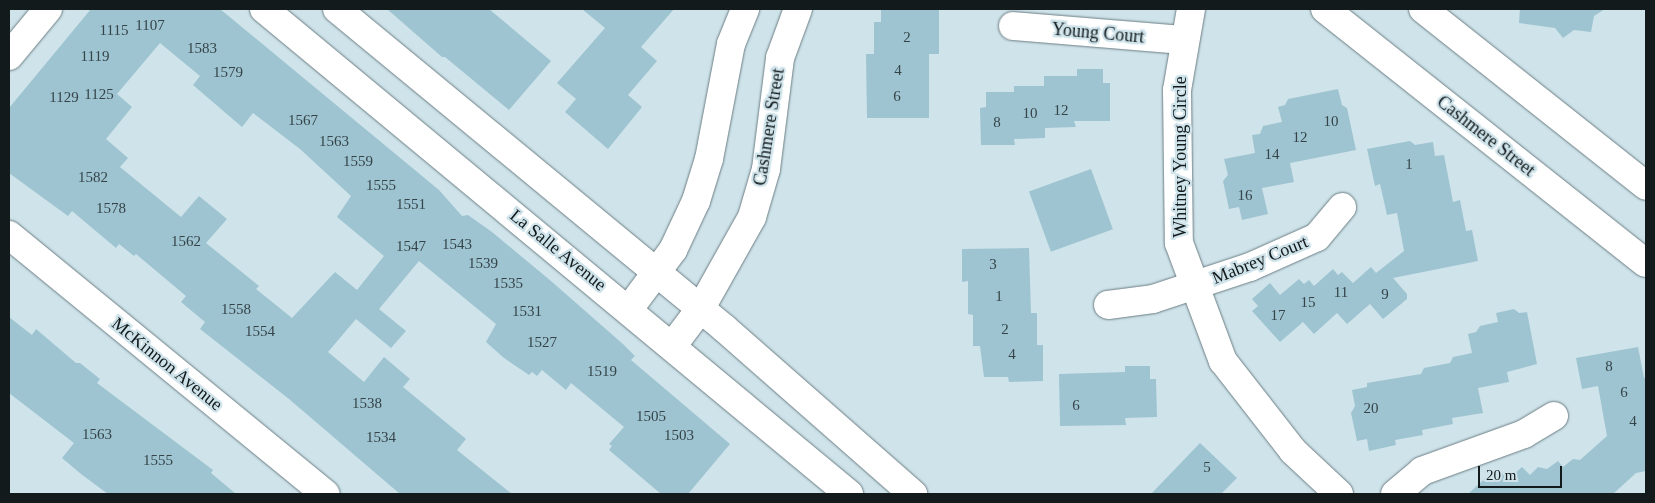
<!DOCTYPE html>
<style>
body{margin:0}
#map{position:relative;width:1655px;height:503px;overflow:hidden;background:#cfe3ea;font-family:Georgia,serif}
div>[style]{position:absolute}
.building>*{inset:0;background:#9ec4d1;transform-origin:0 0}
.roads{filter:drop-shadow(0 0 1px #6b7e84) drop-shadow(0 0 1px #6b7e84)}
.minor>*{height:28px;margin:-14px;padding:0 14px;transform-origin:14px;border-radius:14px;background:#fff}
span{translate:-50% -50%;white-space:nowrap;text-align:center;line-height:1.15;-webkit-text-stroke:4.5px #cfe3ea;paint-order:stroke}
.number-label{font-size:15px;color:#354449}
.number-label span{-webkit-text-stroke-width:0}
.street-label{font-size:18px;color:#121a1c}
.frame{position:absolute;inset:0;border:10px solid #121a1c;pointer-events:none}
.scale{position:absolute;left:1478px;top:466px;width:84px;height:22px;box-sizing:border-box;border:2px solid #121a1c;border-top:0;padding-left:6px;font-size:15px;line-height:18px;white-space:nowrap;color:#121a1c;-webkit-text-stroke:4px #cfe3ea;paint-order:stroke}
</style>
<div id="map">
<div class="building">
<div style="clip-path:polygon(evenodd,91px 9px,220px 9px,439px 190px,462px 216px,468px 215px,492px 232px,551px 281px,624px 345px,635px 356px,631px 360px,730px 444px,688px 494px,661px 494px,609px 450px,612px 446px,609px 444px,624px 427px,571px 383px,566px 390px,542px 370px,537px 376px,532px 372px,529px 375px,504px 358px,486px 342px,496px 324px,419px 261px,379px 309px,406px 331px,391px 348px,356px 319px,328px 352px,364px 382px,384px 357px,410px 379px,403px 387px,466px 439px,457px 450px,512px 494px,400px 494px,289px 399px,200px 329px,205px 322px,181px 302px,186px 296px,136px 254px,134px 256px,119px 244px,116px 248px,72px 211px,68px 216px,9px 173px,9px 108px,91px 9px,160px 43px,200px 76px,193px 85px,242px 127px,253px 113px,300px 149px,351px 196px,337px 217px,384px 256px,357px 290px,335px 272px,292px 318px,256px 289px,259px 286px,206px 243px,227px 219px,199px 196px,181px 217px,120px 167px,128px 158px,106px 139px,132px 107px,117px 94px,160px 43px)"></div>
<div style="clip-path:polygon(387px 9px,489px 9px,551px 61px,509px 110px,445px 57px,442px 57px)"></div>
<div style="clip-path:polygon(582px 9px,674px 9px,641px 47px,657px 61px,628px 95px,642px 107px,608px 149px,565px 112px,576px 99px,557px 83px,605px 28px)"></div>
<div style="clip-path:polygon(881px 9px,939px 9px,939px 54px,929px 54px,929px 118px,867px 118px,866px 54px,874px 54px,874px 22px,881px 22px)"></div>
<div style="clip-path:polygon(1520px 9px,1605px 9px,1594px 16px,1591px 32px,1574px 30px,1563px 38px,1555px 28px,1519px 23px)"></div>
<div style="clip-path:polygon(1077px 69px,1103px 69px,1103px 83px,1110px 83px,1110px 121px,1074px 121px,1076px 127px,1045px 128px,1045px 138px,1014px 139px,1015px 145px,981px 145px,980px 108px,986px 107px,986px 92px,1014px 92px,1014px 86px,1044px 86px,1044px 76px,1077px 76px)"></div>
<div style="clip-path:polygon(1338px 89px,1342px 105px,1347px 108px,1356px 150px,1290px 163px,1294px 182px,1262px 188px,1268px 214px,1242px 220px,1239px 207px,1229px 209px,1223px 181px,1228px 175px,1224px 159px,1255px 153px,1252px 135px,1260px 134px,1263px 126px,1282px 122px,1278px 107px,1285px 105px,1288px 99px)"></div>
<div style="clip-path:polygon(1410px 141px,1415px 145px,1433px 142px,1435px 156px,1444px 155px,1453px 202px,1460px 200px,1466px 231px,1472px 230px,1478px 261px,1393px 278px,1407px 294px,1407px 299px,1383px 319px,1370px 304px,1347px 324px,1337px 313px,1314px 334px,1303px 322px,1280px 342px,1252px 311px,1258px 306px,1252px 299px,1270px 283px,1280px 295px,1299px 279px,1304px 284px,1309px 280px,1314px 286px,1333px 269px,1338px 275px,1342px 272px,1353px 283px,1371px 267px,1376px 273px,1404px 251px,1397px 213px,1387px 215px,1380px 184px,1375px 186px,1367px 149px)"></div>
<div style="left:1091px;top:169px;width:64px;height:66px;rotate:70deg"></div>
<div style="clip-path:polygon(1029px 248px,1031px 313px,1037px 313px,1037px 345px,1043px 345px,1043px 381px,1009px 382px,1008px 377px,984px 377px,980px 346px,973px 346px,973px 315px,968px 314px,968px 281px,962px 282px,962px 249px)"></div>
<div style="clip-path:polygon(1514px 309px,1519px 313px,1527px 312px,1537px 364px,1507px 372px,1509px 382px,1478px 388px,1483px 413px,1452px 418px,1453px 424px,1422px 430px,1423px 435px,1395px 440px,1396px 445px,1369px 451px,1367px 439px,1357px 441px,1351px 413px,1355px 406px,1352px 390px,1367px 387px,1367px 383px,1421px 374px,1424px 368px,1450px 363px,1453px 357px,1472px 353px,1468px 334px,1476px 332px,1480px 326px,1498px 322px,1496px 313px)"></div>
<div style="clip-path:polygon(9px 317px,32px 335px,36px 329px,76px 363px,80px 363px,100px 379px,97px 383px,213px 470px,211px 473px,236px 494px,108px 494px,81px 474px,62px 458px,74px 443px,9px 393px)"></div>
<div style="clip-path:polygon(1638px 347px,1644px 378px,1646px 377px,1646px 471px,1636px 473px,1613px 494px,1468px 494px,1491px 473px,1514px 474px,1522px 467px,1530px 475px,1538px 467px,1547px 469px,1558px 461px,1563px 467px,1573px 459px,1580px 460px,1607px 436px,1598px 386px,1582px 389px,1576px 358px)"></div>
<div style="clip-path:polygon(1125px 366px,1150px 366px,1150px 379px,1156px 379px,1157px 417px,1125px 418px,1126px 425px,1060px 426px,1059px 374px,1125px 372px)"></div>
<div style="clip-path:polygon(1200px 443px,1237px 478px,1221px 494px,1151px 494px)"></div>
</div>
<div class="roads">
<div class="minor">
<div style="left:264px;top:9px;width:760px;rotate:39.66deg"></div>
<div style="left:337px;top:9px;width:502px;rotate:39.5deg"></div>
<div style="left:724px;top:328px;width:252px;rotate:41.3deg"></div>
<div style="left:1191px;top:9px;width:82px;rotate:99.8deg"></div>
<div style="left:1177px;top:90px;width:153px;rotate:89.3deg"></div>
<div style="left:1179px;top:243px;width:126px;rotate:69.6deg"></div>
<div style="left:1223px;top:361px;width:114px;rotate:52.1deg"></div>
<div style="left:1293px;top:451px;width:63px;rotate:43.1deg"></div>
<div style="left:1325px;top:9px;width:409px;rotate:38.4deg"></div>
<div style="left:1423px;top:9px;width:285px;rotate:38.4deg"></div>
<div style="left:1013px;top:26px;width:172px;rotate:4.7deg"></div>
<div style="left:9px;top:56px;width:61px;rotate:-50.3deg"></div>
<div style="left:9px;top:235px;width:409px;rotate:39.3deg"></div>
<div style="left:1108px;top:305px;width:45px;rotate:-7.6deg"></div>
<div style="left:1153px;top:299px;width:102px;rotate:-18.3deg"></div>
<div style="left:1250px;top:267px;width:73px;rotate:-24.1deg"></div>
<div style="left:1317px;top:237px;width:39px;rotate:-50deg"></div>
<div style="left:629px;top:309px;width:74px;rotate:-53.3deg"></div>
<div style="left:673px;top:250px;width:54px;rotate:-64.9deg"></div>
<div style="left:696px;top:201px;width:44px;rotate:-72.8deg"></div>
<div style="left:709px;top:159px;width:117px;rotate:-79.2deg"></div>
<div style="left:731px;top:44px;width:38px;rotate:-68deg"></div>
<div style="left:673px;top:345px;width:46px;rotate:-52.9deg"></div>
<div style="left:701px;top:308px;width:104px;rotate:-60.7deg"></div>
<div style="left:752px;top:217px;width:50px;rotate:-73.7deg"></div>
<div style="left:766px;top:169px;width:112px;rotate:-82.8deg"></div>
<div style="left:780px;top:58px;width:52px;rotate:-69.8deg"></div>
<div style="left:1395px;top:494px;width:35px;rotate:-40deg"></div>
<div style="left:1422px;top:471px;width:109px;rotate:-19.9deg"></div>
<div style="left:1524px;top:434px;width:35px;rotate:-31deg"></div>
</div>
</div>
<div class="number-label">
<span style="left:150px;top:26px">1107</span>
<span style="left:114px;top:31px">1115</span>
<span style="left:907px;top:38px">2</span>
<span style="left:202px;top:49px">1583</span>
<span style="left:95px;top:57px">1119</span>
<span style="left:898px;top:71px">4</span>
<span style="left:228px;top:73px">1579</span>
<span style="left:99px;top:95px">1125</span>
<span style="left:897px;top:97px">6</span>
<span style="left:64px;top:98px">1129</span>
<span style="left:1061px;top:111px">12</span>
<span style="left:1030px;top:114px">10</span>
<span style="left:303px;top:121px">1567</span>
<span style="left:1331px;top:122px">10</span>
<span style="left:997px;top:123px">8</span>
<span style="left:1300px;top:138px">12</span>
<span style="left:334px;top:142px">1563</span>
<span style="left:1272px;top:155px">14</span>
<span style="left:358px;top:162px">1559</span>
<span style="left:1409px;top:165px">1</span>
<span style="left:93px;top:178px">1582</span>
<span style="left:381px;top:186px">1555</span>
<span style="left:1245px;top:196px">16</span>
<span style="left:411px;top:205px">1551</span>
<span style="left:111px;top:209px">1578</span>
<span style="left:186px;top:242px">1562</span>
<span style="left:457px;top:245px">1543</span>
<span style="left:411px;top:247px">1547</span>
<span style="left:483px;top:264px">1539</span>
<span style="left:993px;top:265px">3</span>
<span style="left:508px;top:284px">1535</span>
<span style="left:1341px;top:293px">11</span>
<span style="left:1385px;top:295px">9</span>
<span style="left:999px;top:297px">1</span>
<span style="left:1308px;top:303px">15</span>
<span style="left:236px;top:310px">1558</span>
<span style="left:527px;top:312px">1531</span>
<span style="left:1278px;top:316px">17</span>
<span style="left:1005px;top:330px">2</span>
<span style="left:260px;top:332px">1554</span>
<span style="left:542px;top:343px">1527</span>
<span style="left:1012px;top:355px">4</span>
<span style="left:1609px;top:367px">8</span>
<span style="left:602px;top:372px">1519</span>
<span style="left:1624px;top:393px">6</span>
<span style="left:367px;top:404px">1538</span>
<span style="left:1076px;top:406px">6</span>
<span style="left:1371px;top:409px">20</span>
<span style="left:651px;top:417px">1505</span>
<span style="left:1633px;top:422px">4</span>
<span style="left:97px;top:435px">1563</span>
<span style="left:679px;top:436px">1503</span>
<span style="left:381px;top:438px">1534</span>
<span style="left:158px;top:461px">1555</span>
<span style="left:1207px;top:468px">5</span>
</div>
<div class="street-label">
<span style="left:1098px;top:33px;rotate:5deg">Young Court</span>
<span style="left:769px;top:127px;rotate:-81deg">Cashmere Street</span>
<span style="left:1486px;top:136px;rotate:38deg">Cashmere Street</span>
<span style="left:1180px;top:157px;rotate:-90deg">Whitney Young Circle</span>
<span style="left:558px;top:250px;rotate:39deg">La Salle Avenue</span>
<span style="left:1260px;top:260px;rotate:-22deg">Mabrey Court</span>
<span style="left:167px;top:364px;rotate:39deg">McKinnon Avenue</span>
</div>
<div class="frame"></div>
<div class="scale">20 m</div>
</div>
